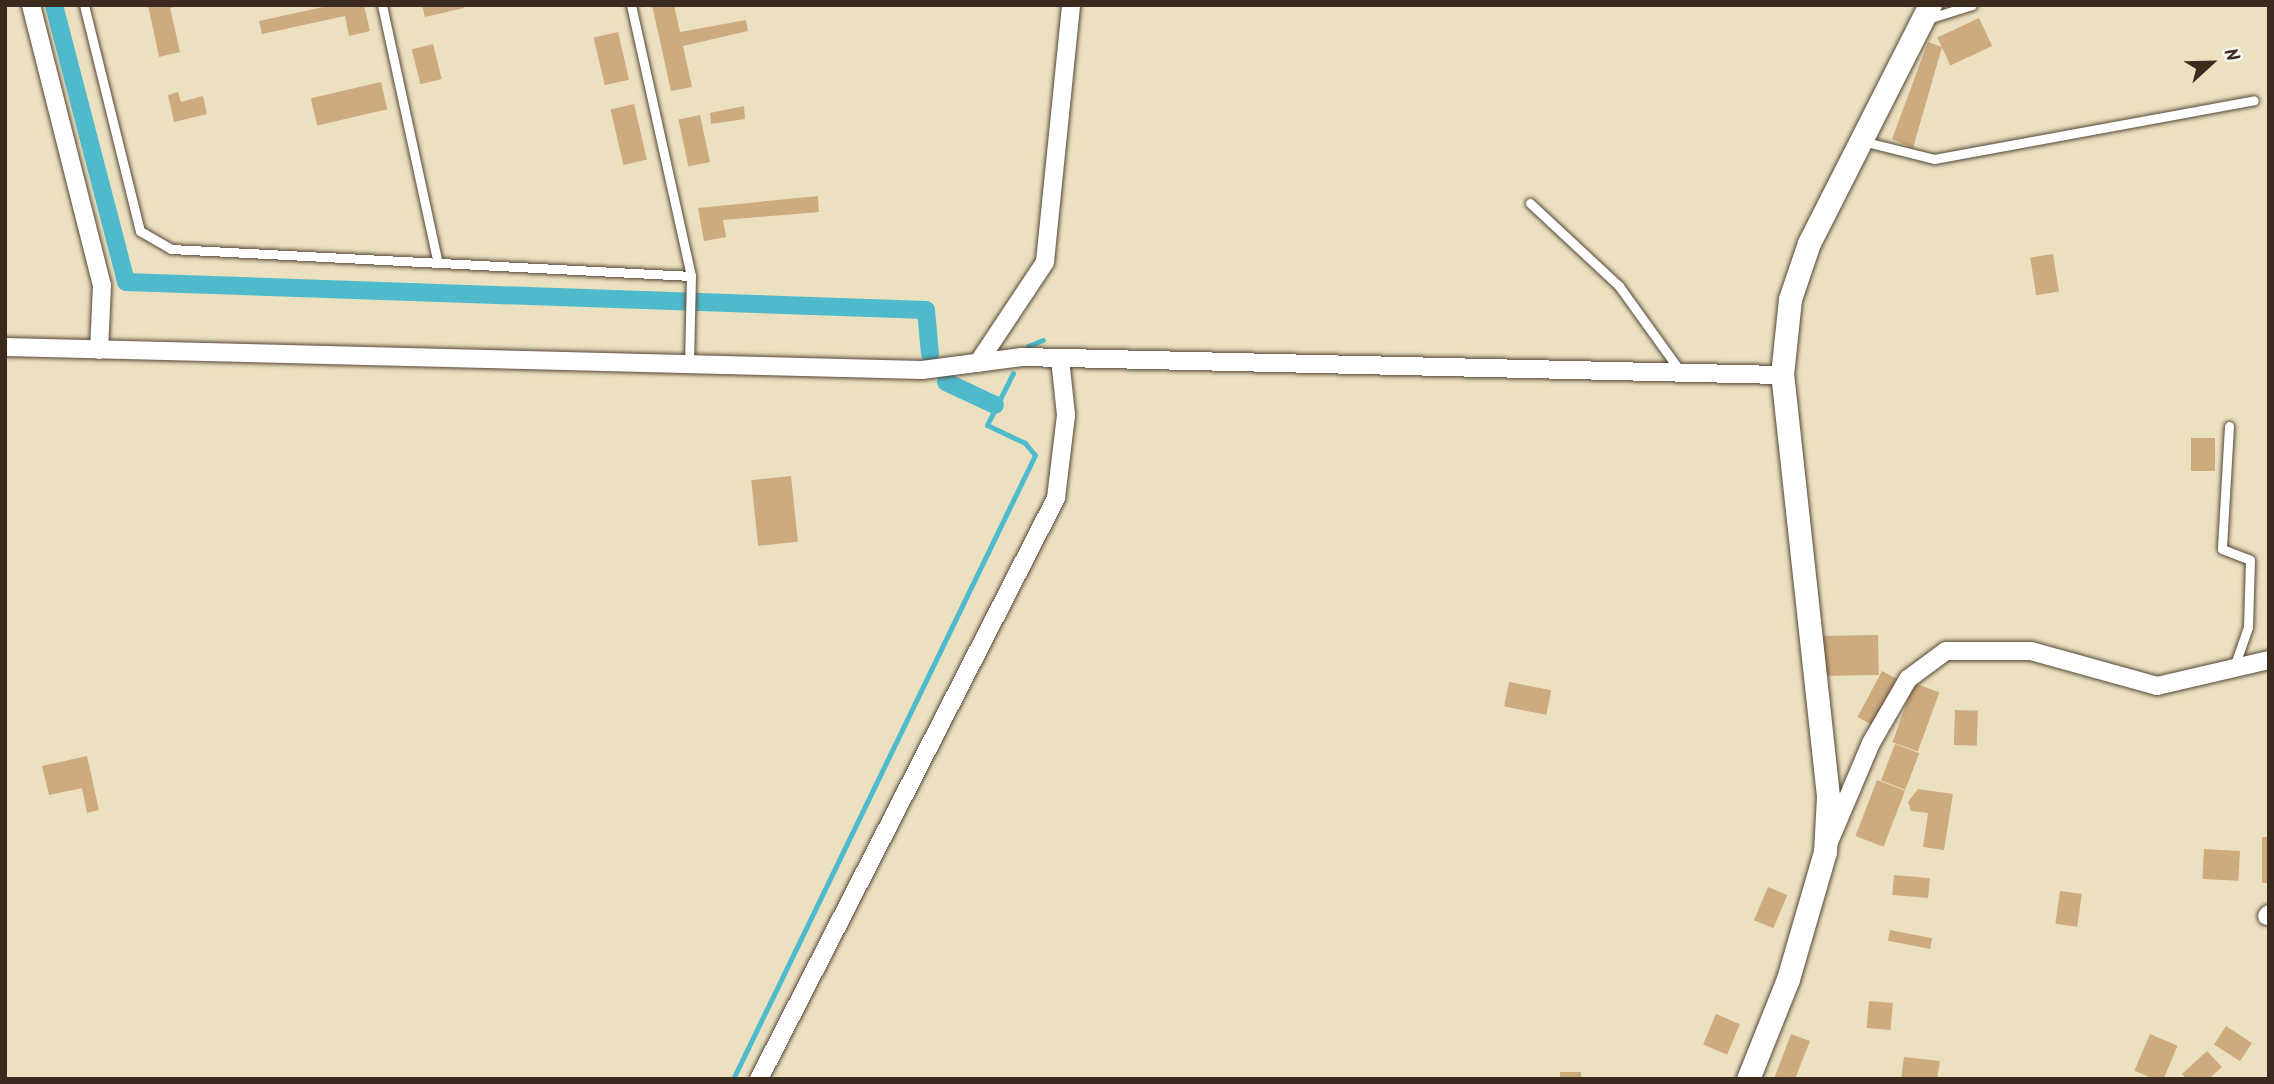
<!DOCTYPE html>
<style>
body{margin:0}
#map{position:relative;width:2274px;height:1084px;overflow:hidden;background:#ebe1c0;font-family:Kalam,sans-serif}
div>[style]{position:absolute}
.stream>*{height:5px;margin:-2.5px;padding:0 2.5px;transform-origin:2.5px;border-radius:2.5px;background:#4fbacc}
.canal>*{height:18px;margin:-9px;padding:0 9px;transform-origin:9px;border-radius:9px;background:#4fbacc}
.building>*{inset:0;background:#cdab7e;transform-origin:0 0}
.roads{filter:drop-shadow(0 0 2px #554536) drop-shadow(0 0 2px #554536)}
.service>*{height:9px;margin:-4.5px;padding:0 4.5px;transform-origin:4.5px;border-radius:4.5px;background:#fff}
.minor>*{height:18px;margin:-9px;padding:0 9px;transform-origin:9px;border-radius:9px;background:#fff}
.tertiary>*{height:23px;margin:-11.5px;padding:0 11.5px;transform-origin:11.5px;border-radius:11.5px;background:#fff}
span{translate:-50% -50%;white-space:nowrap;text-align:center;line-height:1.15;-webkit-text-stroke:6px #f6f6f2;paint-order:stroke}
.frame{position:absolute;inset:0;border:7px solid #3b2a1e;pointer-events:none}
.north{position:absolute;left:2176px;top:28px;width:70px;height:70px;-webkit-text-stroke:5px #f6f6f2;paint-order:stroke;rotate:68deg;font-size:19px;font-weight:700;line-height:28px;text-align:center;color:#3b2a1e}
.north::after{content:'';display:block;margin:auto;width:24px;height:32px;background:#3b2a1e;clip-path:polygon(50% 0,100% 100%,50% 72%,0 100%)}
</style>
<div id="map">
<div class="stream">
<div style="left:1028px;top:346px;width:16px;rotate:-22deg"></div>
<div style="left:733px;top:1079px;width:693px;rotate:-64.17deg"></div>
<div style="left:1035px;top:455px;width:16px;rotate:-130deg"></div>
<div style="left:1025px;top:443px;width:42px;rotate:-154.7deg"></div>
<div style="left:987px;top:425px;width:58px;rotate:-63.4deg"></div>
</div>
<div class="canal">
<div style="left:54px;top:5px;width:286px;rotate:75.4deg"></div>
<div style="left:126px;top:282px;width:800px;rotate:2deg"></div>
<div style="left:926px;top:310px;width:44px;rotate:84.8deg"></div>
<div style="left:946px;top:382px;width:54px;rotate:25.1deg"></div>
</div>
<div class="building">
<div style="clip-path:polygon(148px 5px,180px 5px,170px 8px,180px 52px,159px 57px)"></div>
<div style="clip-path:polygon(332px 5px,364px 5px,370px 31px,349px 36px,345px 16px,262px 34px,259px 21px)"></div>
<div style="clip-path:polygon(422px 5px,463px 5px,464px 8px,425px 17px)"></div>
<div style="clip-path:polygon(652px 5px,674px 5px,680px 32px,746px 20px,748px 31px,683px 46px,692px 87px,671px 91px)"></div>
<div style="left:1979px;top:18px;width:31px;height:46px;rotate:65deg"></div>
<div style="left:618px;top:32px;width:49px;height:25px;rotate:77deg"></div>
<div style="clip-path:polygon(1928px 42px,1942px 47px,1913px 148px,1892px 139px)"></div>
<div style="left:433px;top:44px;width:36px;height:22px;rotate:76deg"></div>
<div style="left:381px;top:82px;width:28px;height:72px;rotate:77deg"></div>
<div style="clip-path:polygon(178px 92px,181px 102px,203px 96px,207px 114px,174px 122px,168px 95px)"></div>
<div style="left:634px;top:104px;width:57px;height:24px;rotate:77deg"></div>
<div style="clip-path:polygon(744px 106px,745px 119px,711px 124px,710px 113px)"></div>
<div style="left:700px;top:115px;width:48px;height:22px;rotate:78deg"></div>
<div style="clip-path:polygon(818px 196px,819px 212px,723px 220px,726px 237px,704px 241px,698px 208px)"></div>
<div style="left:2053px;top:254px;width:38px;height:23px;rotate:81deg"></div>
<div style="left:2191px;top:438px;width:24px;height:33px"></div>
<div style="left:791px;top:476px;width:66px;height:40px;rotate:84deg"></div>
<div style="left:1878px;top:635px;width:40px;height:63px;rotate:89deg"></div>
<div style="left:1882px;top:671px;width:17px;height:52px;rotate:28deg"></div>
<div style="left:1509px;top:682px;width:43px;height:25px;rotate:11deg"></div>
<div style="left:1914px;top:683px;width:27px;height:63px;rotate:20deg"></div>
<div style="left:1955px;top:710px;width:23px;height:35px;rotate:2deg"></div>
<div style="left:1895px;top:744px;width:26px;height:39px;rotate:21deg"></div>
<div style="clip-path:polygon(87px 756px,99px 810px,87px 813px,82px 788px,49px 795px,42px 766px)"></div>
<div style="left:1877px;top:780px;width:30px;height:60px;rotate:21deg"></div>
<div style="clip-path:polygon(1918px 789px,1953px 794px,1944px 850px,1923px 847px,1928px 813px,1911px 811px,1908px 802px)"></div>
<div style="left:2262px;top:837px;width:7px;height:46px"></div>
<div style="left:2204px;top:849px;width:36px;height:30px;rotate:3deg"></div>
<div style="left:1894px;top:875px;width:36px;height:20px;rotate:5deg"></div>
<div style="left:1768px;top:887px;width:21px;height:36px;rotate:23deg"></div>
<div style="left:2060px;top:891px;width:22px;height:33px;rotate:8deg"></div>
<div style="left:1890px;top:930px;width:43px;height:11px;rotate:11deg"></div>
<div style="left:1869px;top:1001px;width:24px;height:27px;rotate:5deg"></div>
<div style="left:1716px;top:1014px;width:26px;height:33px;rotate:23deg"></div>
<div style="left:2226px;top:1026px;width:31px;height:22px;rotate:33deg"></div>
<div style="clip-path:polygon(1791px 1034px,1810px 1041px,1795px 1079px,1774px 1079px)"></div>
<div style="left:2150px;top:1034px;width:30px;height:40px;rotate:23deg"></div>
<div style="clip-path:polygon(2207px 1051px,2222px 1067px,2209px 1079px,2187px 1079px,2182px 1074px)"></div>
<div style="clip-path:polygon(1904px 1057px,1940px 1061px,1937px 1079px,1901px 1079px)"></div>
<div style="left:1560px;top:1072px;width:21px;height:7px"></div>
</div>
<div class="roads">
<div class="service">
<div style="left:84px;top:5px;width:233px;rotate:76.1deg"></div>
<div style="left:140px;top:231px;width:36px;rotate:30deg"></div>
<div style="left:171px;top:249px;width:521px;rotate:2.97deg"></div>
<div style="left:382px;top:5px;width:264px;rotate:77.8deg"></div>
<div style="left:631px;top:5px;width:278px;rotate:77.5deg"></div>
<div style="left:691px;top:276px;width:88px;rotate:91.3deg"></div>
<div style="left:1927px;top:19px;width:47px;rotate:-17.3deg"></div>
<div style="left:1862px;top:141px;width:74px;rotate:14deg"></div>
<div style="left:1934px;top:159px;width:325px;rotate:-10.4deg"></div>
<div style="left:1530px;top:203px;width:122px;rotate:43deg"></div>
<div style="left:1619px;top:286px;width:105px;rotate:54.3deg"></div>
<div style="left:2229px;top:426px;width:123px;rotate:93.3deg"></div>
<div style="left:2222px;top:549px;width:30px;rotate:21deg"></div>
<div style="left:2250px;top:560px;width:67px;rotate:91.7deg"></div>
<div style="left:2248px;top:627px;width:42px;rotate:109.3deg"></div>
</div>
<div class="minor">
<div style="left:31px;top:5px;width:289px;rotate:75.8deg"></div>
<div style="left:102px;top:285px;width:65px;rotate:92.6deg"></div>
<div style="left:5px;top:347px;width:917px;rotate:1.44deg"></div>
<div style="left:922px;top:370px;width:101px;rotate:-7.4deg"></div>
<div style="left:1022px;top:357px;width:760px;rotate:1.36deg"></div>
<div style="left:978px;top:363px;width:121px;rotate:-56.4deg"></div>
<div style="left:1045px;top:262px;width:258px;rotate:-84.2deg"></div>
<div style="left:1829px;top:842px;width:108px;rotate:-67deg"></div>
<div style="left:1871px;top:743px;width:74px;rotate:-60deg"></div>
<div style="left:1908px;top:679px;width:47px;rotate:-36.4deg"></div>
<div style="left:1946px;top:651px;width:85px"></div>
<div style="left:2031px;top:651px;width:131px;rotate:15.5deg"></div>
<div style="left:2157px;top:686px;width:115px;rotate:-13.1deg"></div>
<div style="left:2267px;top:916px;width:3px;rotate:-45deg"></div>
<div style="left:759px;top:1079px;width:653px;rotate:-62.92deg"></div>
<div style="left:1056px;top:498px;width:84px;rotate:-83.1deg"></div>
<div style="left:1066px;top:415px;width:56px;rotate:-96.1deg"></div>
</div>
<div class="tertiary">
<div style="left:1748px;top:1079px;width:108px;rotate:-68.2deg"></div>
<div style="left:1788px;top:979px;width:132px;rotate:-73.8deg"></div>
<div style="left:1825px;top:852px;width:56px;rotate:-86.9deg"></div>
<div style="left:1828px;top:796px;width:424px;rotate:-96.2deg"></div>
<div style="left:1782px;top:375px;width:76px;rotate:-84deg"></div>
<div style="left:1790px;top:299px;width:59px;rotate:-71.3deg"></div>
<div style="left:1809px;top:243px;width:267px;rotate:-63.1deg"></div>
</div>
</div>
<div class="frame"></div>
<div class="north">N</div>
</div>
